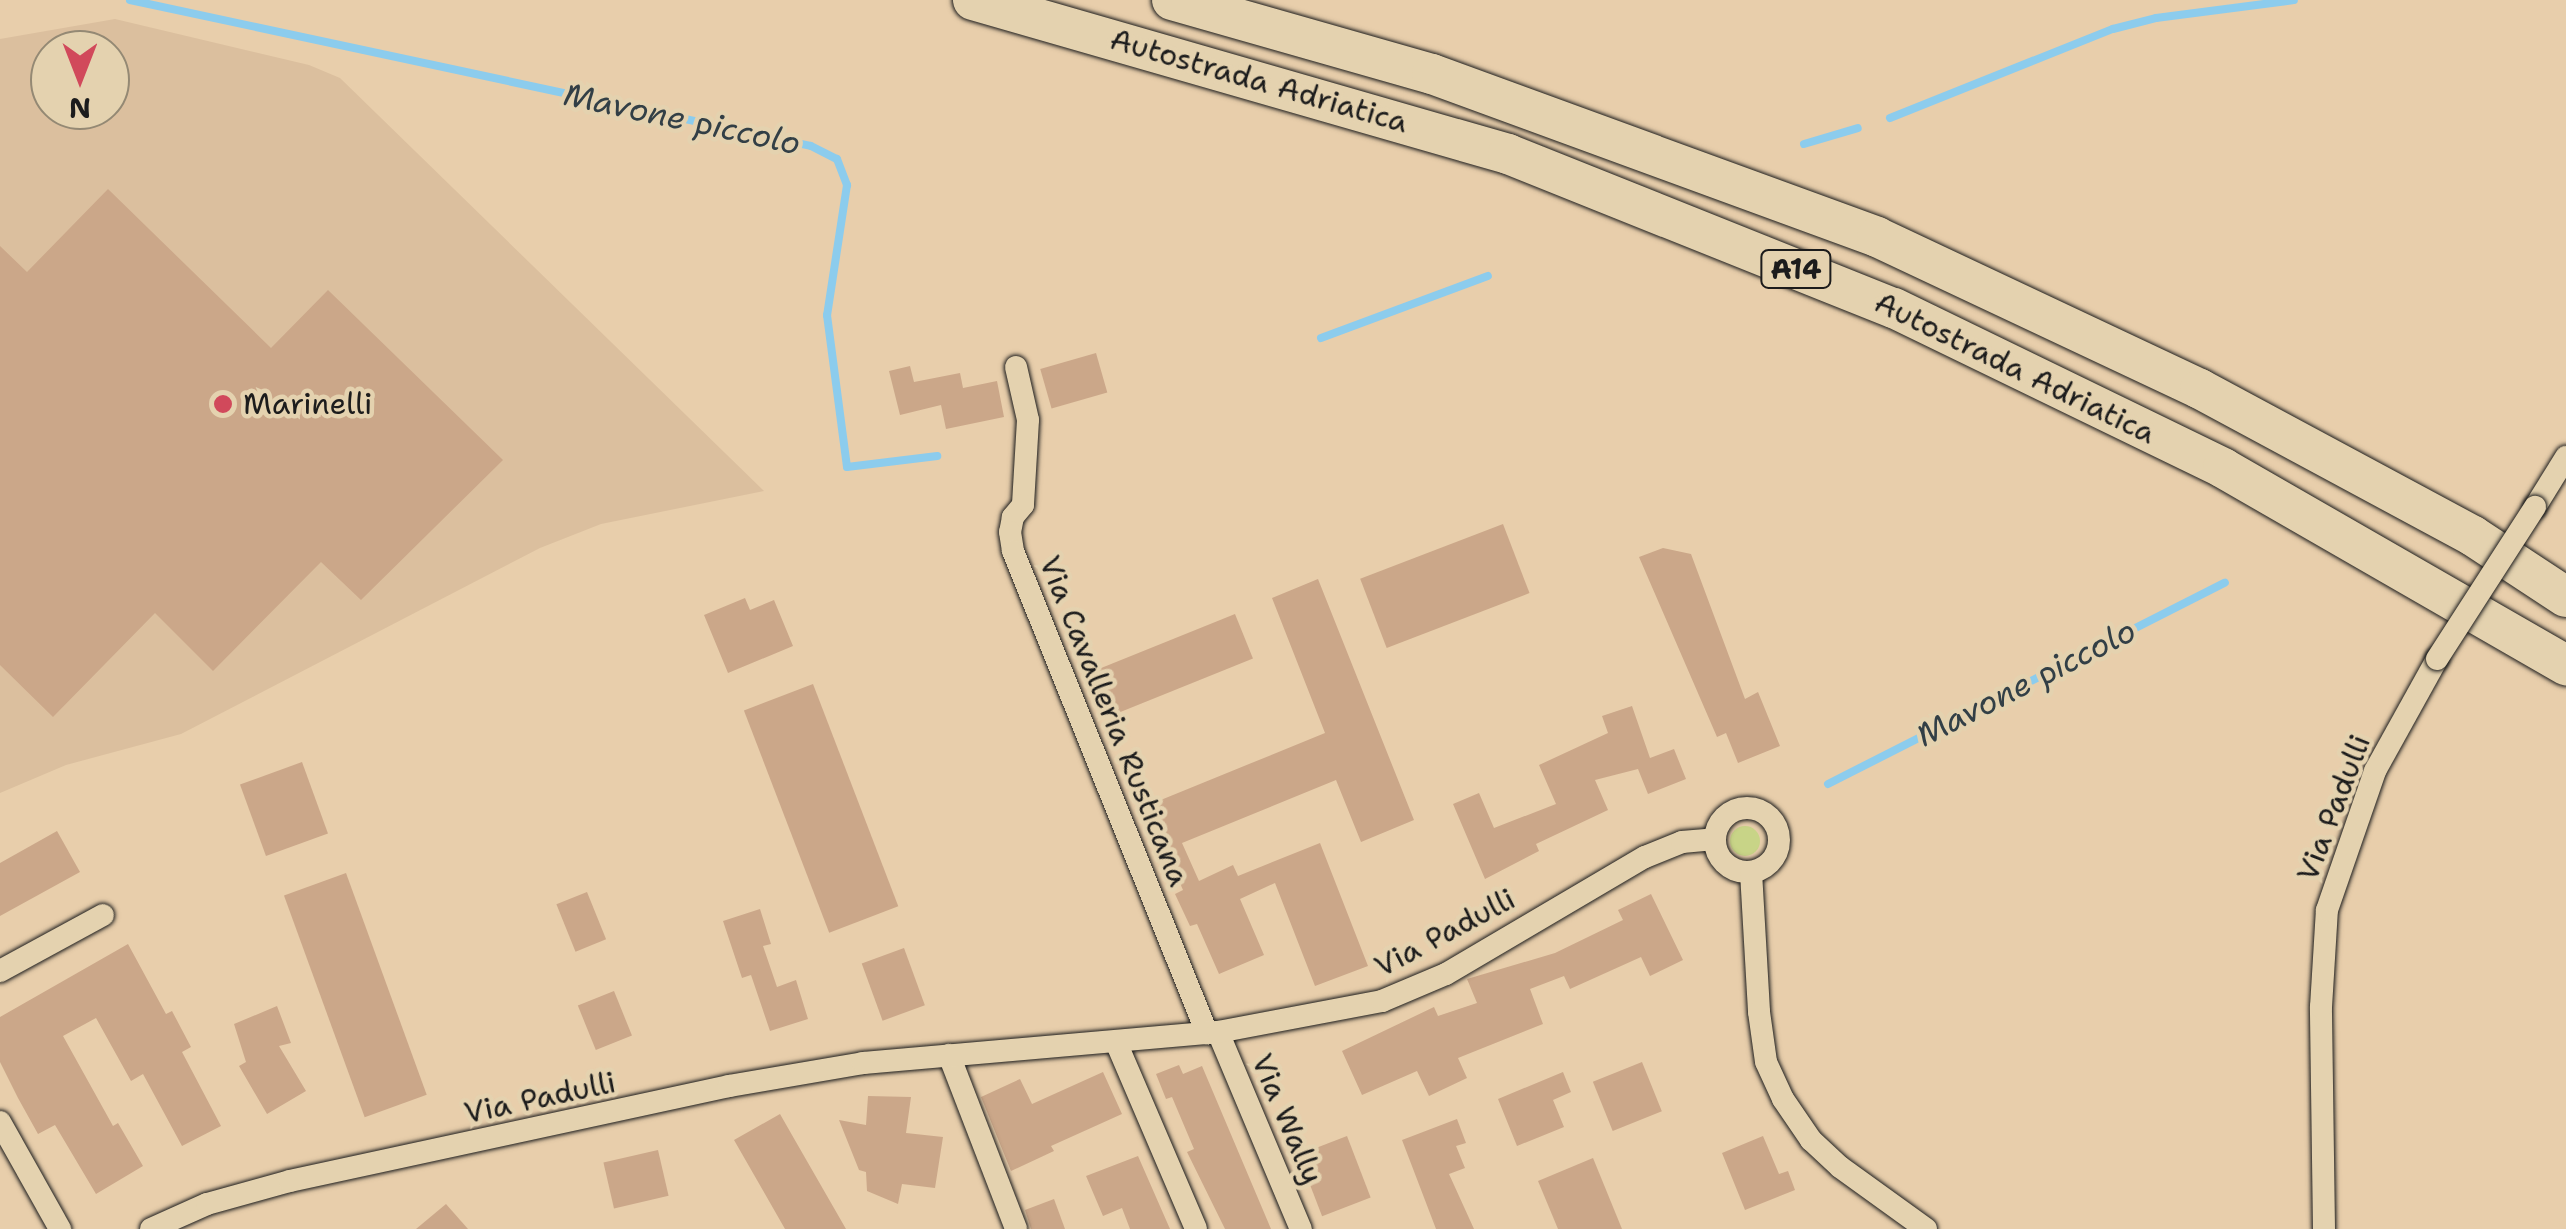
<!DOCTYPE html>
<style>
body{margin:0}
#map{position:relative;width:2566px;height:1229px;overflow:hidden;background:#e8ceab;font-family:"Shantell Sans",sans-serif}
div>[style]{position:absolute}
.built>*{inset:0;background:#dbbf9e}
.green>*{inset:0;background:#c8d487}
.round{border-radius:50%}
.stream>*{height:8px;margin:-4px;padding:0 4px;transform-origin:4px;border-radius:4px;background:#8ccced}
.building>*{inset:0;background:#cba789;transform-origin:0 0}
.roads{filter:drop-shadow(0 0 2px #1c1c1c) drop-shadow(0 0 2px #1c1c1c)}
.minor>*{height:22px;margin:-11px;padding:0 11px;transform-origin:11px;border-radius:11px;background:#e4d2af}
.minor>.ring{margin:-11px;padding:0;box-sizing:content-box;background:none;border:22px solid #e4d2af;border-radius:50%}
.motorway>*{height:40px;margin:-20px;padding:0 20px;transform-origin:20px;border-radius:20px;background:#e4d2af}
.bridges{filter:drop-shadow(0 0 2px #1c1c1c) drop-shadow(0 0 2px #1c1c1c)}
.minor-bridge>*{height:22px;margin:-11px;padding:0 11px;transform-origin:11px;border-radius:11px;background:#e4d2af}
.dots>*{width:28px;height:28px;translate:-50% -50%;box-sizing:border-box;border:5px solid #e4d2af;border-radius:50%}
span{translate:-50% -50%;white-space:nowrap;text-align:center;line-height:1.15;-webkit-text-stroke:9px #e4d2af;paint-order:stroke}
.shield-label span{padding:2px 8px;background:#e4d2af;border:2px solid;border-radius:8px;-webkit-text-stroke-width:0}
.shield-label{font-size:28px;color:#1c1c1c;font-weight:700}
.street-label{font-size:30px;color:#1c1c1c}
.poi-label{font-size:30px;color:#1c1c1c}
.left{translate:0 -50%;text-align:left}
.water-label{font-size:32px;color:#323f46;font-style:italic}
.north{position:absolute;left:30px;top:30px;width:100px;height:100px;box-sizing:border-box;background:#e4d2af;border:2px solid #948974;border-radius:50%;rotate:180deg;font-size:28px;font-weight:700;line-height:40px;text-align:center;color:#1c1c1c}
.north::after{content:'';display:block;margin:auto;width:35px;height:45px;background:#d1495b;clip-path:polygon(50% 0,100% 100%,50% 72%,0 100%)}
</style>
<div id="map">
<div class="built">
<div style="clip-path:polygon(evenodd,115px 19px,309px 65px,340px 78px,764px 491px,601px 524px,540px 548px,181px 734px,66px 765px,0 793px,0 39px,115px 19px,50px 50px,110px 50px,110px 110px,50px 110px,50px 50px)"></div>
</div>
<div class="green">
<div class="round" style="left:1730px;top:826px;width:30px;height:30px"></div>
</div>
<div class="stream">
<div style="left:130px;top:0;width:696px;rotate:12.1deg"></div>
<div style="left:811px;top:146px;width:29px;rotate:27deg"></div>
<div style="left:837px;top:159px;width:28px;rotate:69deg"></div>
<div style="left:847px;top:185px;width:132px;rotate:98.7deg"></div>
<div style="left:827px;top:315px;width:153px;rotate:82.5deg"></div>
<div style="left:847px;top:467px;width:91px;rotate:-7deg"></div>
<div style="left:1890px;top:118px;width:240px;rotate:-21.8deg"></div>
<div style="left:2113px;top:29px;width:44px;rotate:-14.3deg"></div>
<div style="left:2156px;top:18px;width:139px;rotate:-7.4deg"></div>
<div style="left:1804px;top:144px;width:56px;rotate:-16.5deg"></div>
<div style="left:1321px;top:338px;width:178px;rotate:-20.4deg"></div>
<div style="left:1828px;top:784px;width:445px;rotate:-26.9deg"></div>
</div>
<div class="building">
<div style="clip-path:polygon(108px 189px,271px 348px,328px 290px,503px 460px,361px 600px,321px 562px,213px 671px,155px 613px,53px 717px,0 665px,0 246px,27px 272px)"></div>
<div style="left:1096px;top:353px;width:41px;height:58px;rotate:74deg"></div>
<div style="clip-path:polygon(910px 366px,914px 382px,960px 373px,963px 388px,997px 381px,1004px 417px,946px 429px,941px 405px,900px 415px,889px 371px)"></div>
<div style="left:1503px;top:524px;width:74px;height:153px;rotate:69deg"></div>
<div style="clip-path:polygon(1663px 548px,1691px 554px,1745px 699px,1758px 692px,1780px 746px,1738px 763px,1726px 733px,1717px 737px,1639px 557px)"></div>
<div style="clip-path:polygon(1318px 579px,1414px 820px,1361px 842px,1336px 780px,1182px 843px,1199px 881px,1233px 865px,1238px 876px,1320px 843px,1368px 966px,1315px 986px,1275px 883px,1240px 899px,1264px 955px,1219px 974px,1197px 924px,1190px 926px,1175px 894px,1183px 890px,1161px 841px,1166px 839px,1151px 804px,1325px 733px,1272px 598px)"></div>
<div style="clip-path:polygon(745px 598px,750px 610px,774px 600px,793px 646px,728px 673px,704px 615px)"></div>
<div style="left:1235px;top:614px;width:48px;height:153px;rotate:68deg"></div>
<div style="left:813px;top:684px;width:238px;height:74px;rotate:69deg"></div>
<div style="clip-path:polygon(1632px 706px,1650px 758px,1674px 749px,1686px 779px,1648px 794px,1638px 769px,1595px 780px,1608px 810px,1536px 844px,1539px 851px,1485px 879px,1453px 804px,1479px 793px,1494px 828px,1556px 804px,1539px 765px,1608px 733px,1602px 716px)"></div>
<div style="left:302px;top:762px;width:76px;height:66px;rotate:70deg"></div>
<div style="clip-path:polygon(57px 831px,80px 872px,0 916px,0 863px)"></div>
<div style="left:346px;top:873px;width:236px;height:66px;rotate:70deg"></div>
<div style="left:587px;top:892px;width:51px;height:33px;rotate:68deg"></div>
<div style="clip-path:polygon(1651px 894px,1683px 960px,1650px 976px,1641px 957px,1570px 989px,1564px 976px,1530px 989px,1543px 1024px,1458px 1058px,1467px 1078px,1429px 1096px,1417px 1071px,1362px 1095px,1342px 1051px,1434px 1007px,1438px 1016px,1477px 1003px,1467px 979px,1555px 953px,1623px 920px,1618px 910px)"></div>
<div style="clip-path:polygon(760px 909px,771px 944px,763px 946px,777px 987px,796px 980px,808px 1019px,770px 1031px,751px 975px,742px 978px,723px 921px)"></div>
<div style="clip-path:polygon(128px 944px,166px 1014px,172px 1011px,191px 1047px,182px 1052px,221px 1126px,182px 1146px,143px 1074px,131px 1081px,96px 1018px,63px 1036px,113px 1126px,118px 1123px,143px 1166px,96px 1194px,55px 1125px,38px 1134px,18px 1098px,0 1062px,0 1017px)"></div>
<div style="left:904px;top:948px;width:61px;height:45px;rotate:70deg"></div>
<div style="left:614px;top:991px;width:48px;height:39px;rotate:68deg"></div>
<div style="clip-path:polygon(277px 1006px,291px 1043px,279px 1046px,306px 1091px,267px 1114px,239px 1066px,246px 1062px,234px 1024px)"></div>
<div style="left:1642px;top:1062px;width:53px;height:53px;rotate:68deg"></div>
<div style="clip-path:polygon(1179px 1065px,1183px 1074px,1202px 1066px,1271px 1229px,1225px 1229px,1187px 1152px,1194px 1149px,1172px 1097px,1166px 1099px,1156px 1074px)"></div>
<div style="clip-path:polygon(1103px 1072px,1122px 1114px,1051px 1146px,1054px 1151px,1011px 1171px,981px 1097px,1020px 1079px,1032px 1104px)"></div>
<div style="clip-path:polygon(1563px 1072px,1571px 1092px,1553px 1100px,1564px 1127px,1517px 1146px,1498px 1099px)"></div>
<div style="clip-path:polygon(868px 1096px,911px 1097px,906px 1133px,943px 1137px,935px 1188px,902px 1184px,898px 1204px,867px 1191px,866px 1172px,859px 1170px,839px 1120px,866px 1125px)"></div>
<div style="clip-path:polygon(780px 1114px,796px 1142px,846px 1229px,785px 1229px,734px 1140px)"></div>
<div style="clip-path:polygon(1457px 1119px,1466px 1143px,1456px 1146px,1465px 1168px,1449px 1174px,1474px 1229px,1436px 1229px,1402px 1140px)"></div>
<div style="left:1347px;top:1136px;width:66px;height:52px;rotate:69deg"></div>
<div style="clip-path:polygon(1763px 1136px,1779px 1174px,1788px 1171px,1795px 1190px,1745px 1210px,1722px 1153px)"></div>
<div style="left:658px;top:1150px;width:47px;height:56px;rotate:77deg"></div>
<div style="clip-path:polygon(1138px 1156px,1170px 1229px,1130px 1229px,1122px 1208px,1103px 1216px,1086px 1176px)"></div>
<div style="clip-path:polygon(1593px 1158px,1622px 1229px,1558px 1229px,1538px 1181px)"></div>
<div style="clip-path:polygon(1054px 1199px,1065px 1229px,1031px 1229px,1025px 1210px)"></div>
<div style="clip-path:polygon(446px 1204px,468px 1229px,416px 1229px)"></div>
</div>
<div class="roads">
<div class="minor">
<div style="left:1016px;top:367px;width:54px;rotate:77.2deg"></div>
<div style="left:1028px;top:420px;width:85px;rotate:93.4deg"></div>
<div style="left:1023px;top:505px;width:16px;rotate:130deg"></div>
<div style="left:1013px;top:517px;width:15px;rotate:101deg"></div>
<div style="left:1010px;top:532px;width:19px;rotate:81deg"></div>
<div style="left:1013px;top:551px;width:520px;rotate:68.08deg"></div>
<div style="left:2535px;top:507px;width:59px;rotate:-58.2deg"></div>
<div class="ring" style="left:1715px;top:808px;width:42px;height:42px"></div>
<div style="left:1751px;top:872px;width:140px;rotate:86.7deg"></div>
<div style="left:1759px;top:1012px;width:50px;rotate:82deg"></div>
<div style="left:1766px;top:1062px;width:41px;rotate:65.3deg"></div>
<div style="left:1783px;top:1099px;width:50px;rotate:55.7deg"></div>
<div style="left:1811px;top:1140px;width:40px;rotate:43deg"></div>
<div style="left:1840px;top:1167px;width:106px;rotate:35.8deg"></div>
<div style="left:0;top:971px;width:117px;rotate:-28.5deg"></div>
<div style="left:1218px;top:1032px;width:214px;rotate:67.2deg"></div>
<div style="left:1116px;top:1042px;width:203px;rotate:66.8deg"></div>
<div style="left:949px;top:1055px;width:186px;rotate:68.9deg"></div>
<div style="left:0;top:1122px;width:123px;rotate:60.7deg"></div>
<div style="left:151px;top:1229px;width:61px;rotate:-24.1deg"></div>
<div style="left:207px;top:1204px;width:86px;rotate:-15.5deg"></div>
<div style="left:290px;top:1181px;width:449px;rotate:-12.2deg"></div>
<div style="left:729px;top:1086px;width:136px;rotate:-9.7deg"></div>
<div style="left:863px;top:1063px;width:356px;rotate:-5deg"></div>
<div style="left:1218px;top:1032px;width:167px;rotate:-10.7deg"></div>
<div style="left:1382px;top:1001px;width:69px;rotate:-22.9deg"></div>
<div style="left:1446px;top:974px;width:231px;rotate:-30.5deg"></div>
<div style="left:1645px;top:857px;width:40px;rotate:-22deg"></div>
<div style="left:1682px;top:842px;width:33px;rotate:-5deg"></div>
<div style="left:2324px;top:1229px;width:222px;rotate:-90.8deg"></div>
<div style="left:2321px;top:1007px;width:97px;rotate:-86.5deg"></div>
<div style="left:2327px;top:910px;width:147px;rotate:-70.9deg"></div>
<div style="left:2375px;top:771px;width:128px;rotate:-61deg"></div>
</div>
<div class="motorway">
<div style="left:973px;top:0;width:557px;rotate:16.06deg"></div>
<div style="left:1508px;top:154px;width:416px;rotate:21.8deg"></div>
<div style="left:1894px;top:308px;width:366px;rotate:25.9deg"></div>
<div style="left:2223px;top:468px;width:396px;rotate:29.9deg"></div>
<div style="left:1172px;top:0;width:270px;rotate:15.9deg"></div>
<div style="left:1432px;top:74px;width:474px;rotate:20.1deg"></div>
<div style="left:1877px;top:237px;width:357px;rotate:25.2deg"></div>
<div style="left:2200px;top:389px;width:310px;rotate:28.3deg"></div>
<div style="left:2473px;top:536px;width:111px;rotate:33.3deg"></div>
</div>
</div>
<div class="bridges">
<div class="minor-bridge">
<div style="left:2437px;top:659px;width:181px;rotate:-57.2deg"></div>
</div>
</div>
<div class="dots">
<div style="left:223px;top:404px;background:#d1495b"></div>
</div>
<div class="shield-label">
<span style="left:1796px;top:269px">A14</span>
</div>
<div class="street-label">
<span style="left:1259px;top:81px;rotate:16deg">Autostrada Adriatica</span>
<span style="left:2015px;top:368px;rotate:26deg">Autostrada Adriatica</span>
<span style="left:1114px;top:721px;rotate:68deg">Via Cavalleria Rusticana</span>
<span style="left:2334px;top:808px;rotate:-69deg">Via Padulli</span>
<span style="left:1445px;top:933px;rotate:-28deg">Via Padulli</span>
<span style="left:540px;top:1098px;rotate:-12deg">Via Padulli</span>
<span style="left:1287px;top:1119px;rotate:67deg">Via Wally</span>
</div>
<div class="poi-label">
<span class="left" style="left:243px;top:404px">Marinelli</span>
</div>
<div class="water-label">
<span style="left:682px;top:119px;rotate:12deg">Mavone piccolo</span>
<span style="left:2026px;top:683px;rotate:-27deg">Mavone piccolo</span>
</div>
<div class="north">N</div>
</div>
